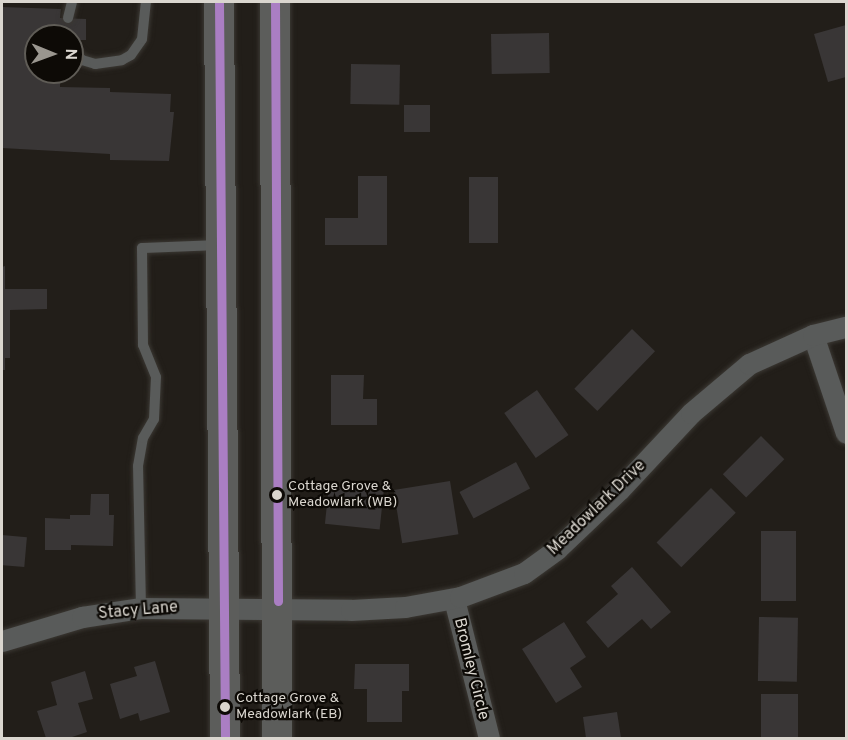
<!DOCTYPE html>
<style>
body{margin:0}
#map{position:relative;width:848px;height:740px;overflow:hidden;background:#221e19;font-family:Overpass,sans-serif}
div>[style]{position:absolute}
.building>*{inset:0;background:#393636;transform-origin:0 0}
.roads{filter:drop-shadow(0 0 2px #3b3833) drop-shadow(0 0 2px #3b3833)}
.lane>*{height:10px;margin:-5px;padding:0 5px;transform-origin:5px;border-radius:5px;background:#595b5a}
.street>*{height:21px;margin:-10.5px;padding:0 10.5px;transform-origin:10.5px;border-radius:10.5px;background:#595b5a}
.secondary>*{height:30px;margin:-15px;padding:0 15px;transform-origin:15px;border-radius:15px;background:#5c5d5b}
.bus-1>*{height:9px;margin:-4.5px;padding:0 4.5px;transform-origin:4.5px;border-radius:4.5px;background:#aa7ec3}
.dots>*{width:16px;height:16px;translate:-50% -50%;box-sizing:border-box;border:3px solid #0d0a06;border-radius:50%}
span{translate:-50% -50%;white-space:nowrap;text-align:center;line-height:1.15;-webkit-text-stroke:4.5px #0d0a06;paint-order:stroke}
.bus-label{font-size:14px;color:#dad6cf}
.left{translate:0 -50%;text-align:left}
.street-label{font-size:16px;color:#dad6cf}
.frame{position:absolute;inset:0;border:3px solid #dad6cf;pointer-events:none}
.north{position:absolute;left:24px;top:24px;width:60px;height:60px;box-sizing:border-box;background:#0d0a06;border:2px solid #5f5c56;border-radius:50%;rotate:91deg;font-size:16px;font-weight:700;line-height:24px;text-align:center;color:#dad6cf}
.north::after{content:'';display:block;margin:auto;width:21px;height:27px;background:#9a968f;clip-path:polygon(50% 0,100% 100%,50% 72%,0 100%)}
</style>
<div id="map">
<div class="building">
<div style="clip-path:polygon(2px 7px,61px 9px,60px 18px,86px 19px,86px 40px,72px 40px,72px 36px,36px 36px,36px 72px,60px 72px,60px 87px,110px 88px,110px 92px,171px 94px,170px 112px,174px 112px,169px 161px,110px 160px,110px 154px,2px 148px)"></div>
<div style="clip-path:polygon(846px 25px,846px 77px,828px 82px,814px 34px)"></div>
<div style="left:549px;top:33px;width:40px;height:58px;rotate:89deg"></div>
<div style="left:351px;top:64px;width:49px;height:40px;rotate:1deg"></div>
<div style="left:404px;top:105px;width:26px;height:27px"></div>
<div style="clip-path:polygon(358px 176px,387px 176px,387px 245px,325px 245px,325px 218px,358px 218px)"></div>
<div style="left:469px;top:177px;width:29px;height:66px"></div>
<div style="clip-path:polygon(5px 266px,5px 289px,47px 289px,47px 309px,10px 310px,10px 358px,5px 358px,5px 370px,2px 370px,2px 267px)"></div>
<div style="left:632px;top:329px;width:32px;height:83px;rotate:44deg"></div>
<div style="clip-path:polygon(331px 375px,364px 375px,363px 399px,377px 399px,377px 425px,331px 425px)"></div>
<div style="left:537px;top:390px;width:55px;height:40px;rotate:55deg"></div>
<div style="left:761px;top:436px;width:33px;height:54px;rotate:45deg"></div>
<div style="left:516px;top:462px;width:30px;height:64px;rotate:62deg"></div>
<div style="left:450px;top:481px;width:54px;height:57px;rotate:81deg"></div>
<div style="left:329px;top:485px;width:55px;height:39px;rotate:6deg"></div>
<div style="left:711px;top:488px;width:35px;height:77px;rotate:45deg"></div>
<div style="clip-path:polygon(91px 494px,109px 494px,109px 515px,114px 515px,113px 546px,71px 545px,71px 550px,45px 550px,45px 518px,70px 519px,70px 515px,90px 515px)"></div>
<div style="left:761px;top:531px;width:35px;height:70px"></div>
<div style="left:2px;top:535px;width:25px;height:30px;rotate:5deg"></div>
<div style="clip-path:polygon(632px 567px,671px 612px,651px 629px,642px 619px,608px 648px,586px 622px,618px 594px,611px 586px)"></div>
<div style="left:759px;top:617px;width:39px;height:64px;rotate:1deg"></div>
<div style="clip-path:polygon(564px 622px,586px 657px,570px 668px,582px 687px,556px 703px,522px 649px)"></div>
<div style="clip-path:polygon(155px 661px,170px 712px,140px 721px,138px 713px,120px 719px,110px 684px,137px 676px,134px 667px)"></div>
<div style="clip-path:polygon(355px 664px,409px 664px,409px 691px,402px 691px,402px 722px,367px 722px,367px 689px,354px 689px)"></div>
<div style="clip-path:polygon(85px 671px,93px 699px,78px 703px,87px 732px,69px 738px,46px 738px,37px 711px,57px 705px,51px 682px)"></div>
<div style="left:761px;top:694px;width:37px;height:44px"></div>
<div style="clip-path:polygon(617px 712px,621px 738px,586px 738px,583px 717px)"></div>
</div>
<div class="roads">
<div class="lane">
<div style="left:68px;top:18px;width:16px;rotate:-76deg"></div>
<div style="left:72px;top:49px;width:15px;rotate:48deg"></div>
<div style="left:82px;top:60px;width:14px;rotate:17deg"></div>
<div style="left:95px;top:64px;width:27px;rotate:-8deg"></div>
<div style="left:122px;top:60px;width:10px;rotate:-29deg"></div>
<div style="left:131px;top:55px;width:19px;rotate:-55deg"></div>
<div style="left:142px;top:39px;width:37px;rotate:-84deg"></div>
<div style="left:141px;top:608px;width:142px;rotate:-91.2deg"></div>
<div style="left:138px;top:466px;width:28px;rotate:-80deg"></div>
<div style="left:143px;top:438px;width:22px;rotate:-60deg"></div>
<div style="left:154px;top:419px;width:42px;rotate:-87.3deg"></div>
<div style="left:156px;top:377px;width:35px;rotate:-112deg"></div>
<div style="left:143px;top:345px;width:97px;rotate:-90.6deg"></div>
<div style="left:142px;top:248px;width:78px;rotate:-2.2deg"></div>
</div>
<div class="street">
<div style="left:813px;top:335px;width:103px;rotate:71.4deg"></div>
<div style="left:454px;top:599px;width:143px;rotate:75.9deg"></div>
<div style="left:2px;top:641px;width:84px;rotate:-16.7deg"></div>
<div style="left:82px;top:617px;width:60px;rotate:-8.7deg"></div>
<div style="left:141px;top:608px;width:210px;rotate:0.5deg"></div>
<div style="left:351px;top:610px;width:54px;rotate:-3.2deg"></div>
<div style="left:405px;top:607px;width:56px;rotate:-10.3deg"></div>
<div style="left:460px;top:597px;width:68px;rotate:-20.6deg"></div>
<div style="left:524px;top:573px;width:41px;rotate:-36deg"></div>
<div style="left:557px;top:549px;width:86px;rotate:-43.6deg"></div>
<div style="left:619px;top:490px;width:105px;rotate:-46.9deg"></div>
<div style="left:691px;top:413px;width:76px;rotate:-40.2deg"></div>
<div style="left:749px;top:364px;width:70px;rotate:-24.4deg"></div>
<div style="left:813px;top:335px;width:34px;rotate:-14deg"></div>
</div>
<div class="secondary">
<div style="left:219px;top:2px;width:736px;rotate:89.53deg"></div>
<div style="left:275px;top:2px;width:736px;rotate:89.84deg"></div>
</div>
</div>
<div class="bus-1">
<div style="left:219px;top:2px;width:736px;rotate:89.53deg"></div>
<div style="left:275px;top:2px;width:599px;rotate:89.71deg"></div>
</div>
<div class="dots">
<div style="left:277px;top:495px;background:#dad6cf"></div>
<div style="left:225px;top:707px;background:#dad6cf"></div>
</div>
<div class="bus-label">
<span class="left" style="left:288px;top:495px">Cottage Grove &amp;<br>Meadowlark (WB)</span>
<span class="left" style="left:236px;top:707px">Cottage Grove &amp;<br>Meadowlark (EB)</span>
</div>
<div class="street-label">
<span style="left:597px;top:508px;rotate:-44deg">Meadowlark Drive</span>
<span style="left:138px;top:611px;rotate:-5deg">Stacy Lane</span>
<span style="left:471px;top:669px;rotate:76deg">Bromley Circle</span>
</div>
<div class="frame"></div>
<div class="north">N</div>
</div>
